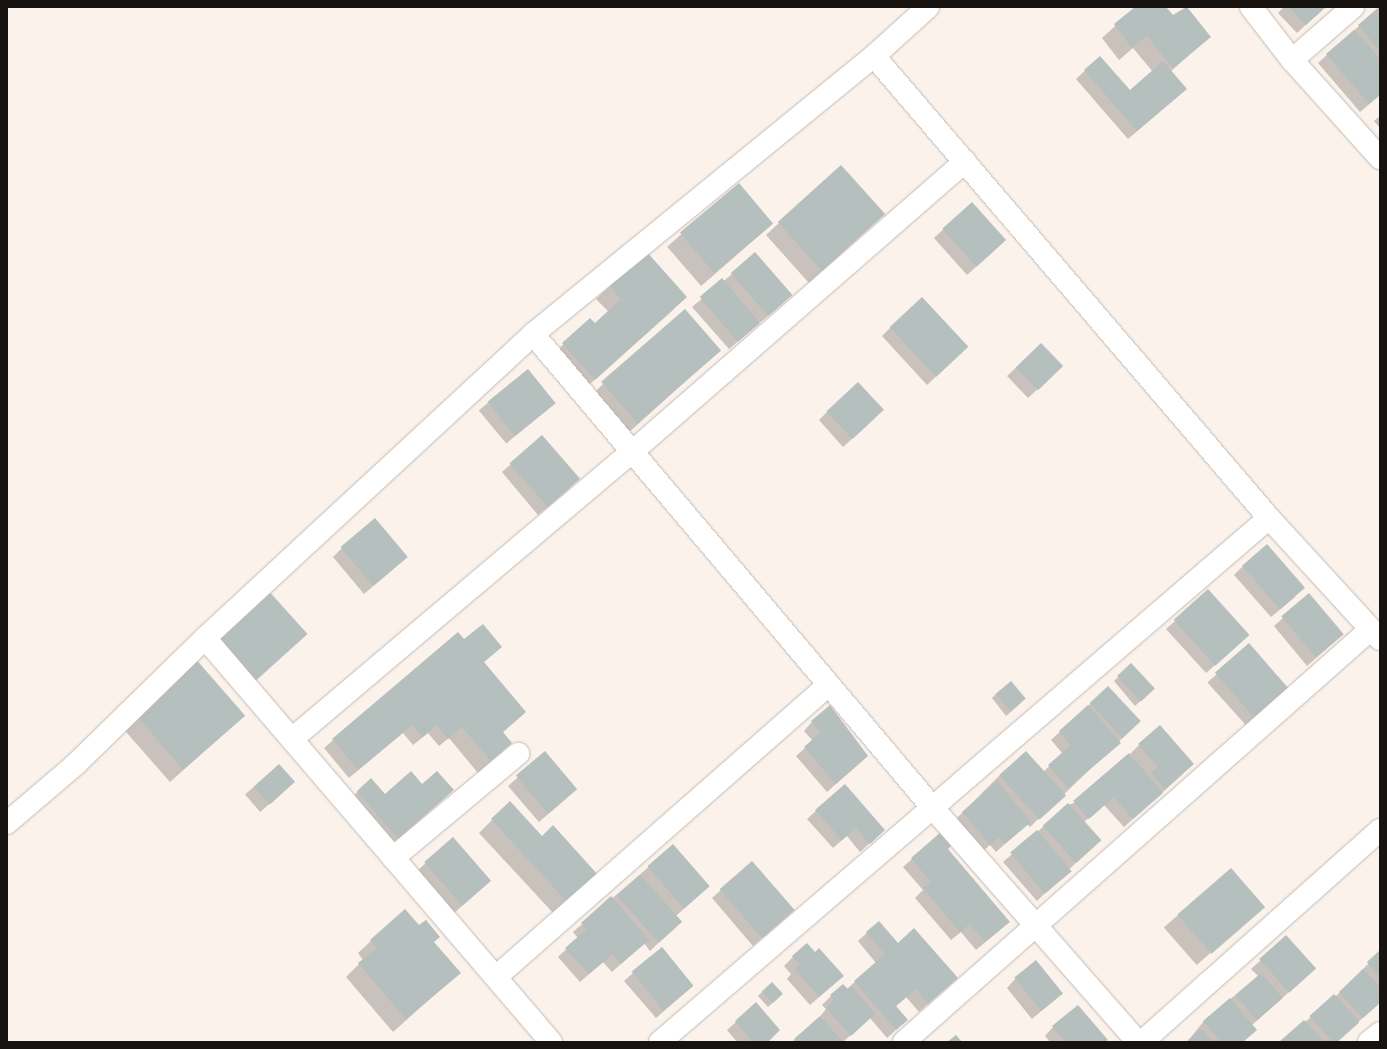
<!DOCTYPE html>
<style>
body{margin:0}
#map{position:relative;width:1387px;height:1049px;overflow:hidden;background:#faf2eb;font-family:"PT Sans",sans-serif}
div>[style]{position:absolute}
.shadow>*{inset:0;background:#0003;transform-origin:0 0}
.building>*{inset:0;background:#b4bfbe;transform-origin:0 0}
.roads{filter:drop-shadow(0 0 1px #c2bab3) drop-shadow(0 0 1px #c2bab3)}
.minor>*{height:22px;margin:-11px;padding:0 11px;transform-origin:11px;border-radius:11px;background:#fff}
span{translate:-50% -50%;white-space:nowrap;text-align:center;line-height:1.15;-webkit-text-stroke:3.5px #fff;paint-order:stroke}
.frame{position:absolute;inset:0;border:8px solid #161311;pointer-events:none}
</style>
<div id="map">
<div class="shadow">
<div style="clip-path:polygon(1136px 7px,1165px 7px,1172px 16px,1186px 7px,1210px 37px,1171px 71px,1177px 97px,1128px 139px,1076px 79px,1100px 57px,1130px 92px,1153px 72px,1133px 48px,1119px 60px,1102px 38px)"></div>
<div style="clip-path:polygon(1284px 7px,1325px 7px,1297px 33px,1278px 13px)"></div>
<div style="clip-path:polygon(1380px 7px,1380px 95px,1360px 112px,1318px 63px)"></div>
<div style="clip-path:polygon(1380px 116px,1380px 128px,1374px 121px)"></div>
<div style="left:738px;top:185px;width:52px;height:94px;rotate:49deg"></div>
<div style="clip-path:polygon(972px 203px,996px 249px,967px 275px,934px 238px)"></div>
<div style="clip-path:polygon(883px 214px,809px 283px,766px 235px,779px 223px)"></div>
<div style="clip-path:polygon(646px 253px,673px 310px,581px 392px,550px 357px,590px 319px,595px 324px,609px 312px,596px 299px)"></div>
<div style="clip-path:polygon(732px 274px,783px 303px,729px 349px,692px 307px)"></div>
<div style="clip-path:polygon(891px 327px,958px 356px,927px 385px,882px 336px)"></div>
<div style="clip-path:polygon(1041px 344px,1053px 375px,1028px 398px,1007px 376px)"></div>
<div style="clip-path:polygon(720px 350px,625px 436px,590px 397px,603px 384px)"></div>
<div style="left:527px;top:370px;width:43px;height:63px;rotate:50deg"></div>
<div style="clip-path:polygon(827px 412px,874px 419px,843px 447px,819px 420px)"></div>
<div style="clip-path:polygon(542px 437px,570px 488px,538px 515px,502px 472px)"></div>
<div style="clip-path:polygon(342px 548px,407px 557px,364px 594px,333px 557px)"></div>
<div style="clip-path:polygon(1243px 566px,1295px 597px,1271px 617px,1234px 575px)"></div>
<div style="clip-path:polygon(1309px 594px,1334px 642px,1307px 666px,1274px 626px)"></div>
<div style="clip-path:polygon(1175px 621px,1239px 644px,1206px 673px,1166px 629px)"></div>
<div style="clip-path:polygon(306px 634px,241px 692px,201px 647px)"></div>
<div style="clip-path:polygon(458px 634px,524px 712px,502px 733px,511px 743px,478px 773px,449px 738px,439px 746px,428px 733px,413px 745px,403px 733px,349px 778px,324px 748px)"></div>
<div style="left:1249px;top:645px;width:59px;height:56px;rotate:48deg"></div>
<div style="clip-path:polygon(1118px 677px,1149px 693px,1135px 706px,1114px 681px)"></div>
<div style="clip-path:polygon(996px 694px,1021px 703px,1006px 716px,992px 698px)"></div>
<div style="clip-path:polygon(1090px 704px,1140px 721px,1030px 827px,1027px 824px,996px 852px,990px 845px,981px 853px,954px 821px,1000px 775px,1043px 772px,1063px 754px,1051px 740px)"></div>
<div style="clip-path:polygon(133px 712px,244px 716px,170px 782px,120px 725px)"></div>
<div style="clip-path:polygon(812px 722px,867px 756px,827px 792px,796px 756px,813px 741px,804px 731px)"></div>
<div style="clip-path:polygon(1139px 745px,1184px 773px,1124px 827px,1104px 805px,1084px 822px,1091px 848px,1037px 901px,1003px 862px,1068px 805px,1148px 777px,1130px 754px)"></div>
<div style="clip-path:polygon(545px 753px,568px 797px,539px 822px,508px 786px)"></div>
<div style="left:279px;top:765px;width:23px;height:45px;rotate:49deg"></div>
<div style="clip-path:polygon(371px 779px,385px 795px,422px 785px,452px 790px,389px 847px,349px 800px)"></div>
<div style="clip-path:polygon(844px 785px,875px 838px,860px 852px,847px 836px,833px 848px,807px 819px)"></div>
<div style="clip-path:polygon(492px 820px,597px 875px,555px 915px,479px 833px)"></div>
<div style="clip-path:polygon(453px 838px,481px 889px,453px 914px,416px 872px)"></div>
<div style="clip-path:polygon(673px 846px,709px 886px,676px 916px,672px 930px,650px 951px,644px 943px,612px 972px,603px 962px,580px 982px,558px 957px,578px 938px,573px 932px)"></div>
<div style="clip-path:polygon(947px 849px,1000px 930px,976px 950px,961px 932px,951px 940px,915px 898px,923px 890px,903px 867px,912px 859px)"></div>
<div style="left:1231px;top:869px;width:50px;height:89px;rotate:49deg"></div>
<div style="clip-path:polygon(721px 890px,793px 910px,753px 946px,712px 898px)"></div>
<div style="clip-path:polygon(879px 922px,898px 944px,956px 978px,919px 1012px,906px 997px,895px 1007px,898px 1028px,887px 1038px,870px 1018px,843px 1042px,792px 1042px,819px 1018px,826px 1009px,822px 1005px,831px 996px,843px 985px,847px 989px,876px 963px,858px 941px)"></div>
<div style="clip-path:polygon(1286px 937px,1306px 977px,1252px 1025px,1256px 1030px,1243px 1042px,1187px 1042px,1204px 1021px,1258px 976px,1251px 969px)"></div>
<div style="clip-path:polygon(371px 941px,433px 942px,459px 973px,393px 1032px,346px 977px,363px 960px,358px 953px)"></div>
<div style="clip-path:polygon(806px 944px,834px 984px,810px 1005px,787px 979px,791px 974px,784px 966px)"></div>
<div style="clip-path:polygon(1380px 952px,1380px 1002px,1354px 1026px,1336px 1042px,1281px 1042px,1335px 997px)"></div>
<div style="clip-path:polygon(633px 973px,693px 986px,656px 1018px,624px 981px)"></div>
<div style="clip-path:polygon(1015px 979px,1053px 1001px,1032px 1019px,1007px 988px)"></div>
<div style="clip-path:polygon(762px 992px,778px 998px,768px 1007px,758px 996px)"></div>
<div style="clip-path:polygon(756px 1004px,767px 1042px,737px 1042px,727px 1030px)"></div>
<div style="clip-path:polygon(1053px 1027px,1104px 1042px,1050px 1042px,1045px 1036px)"></div>
</div>
<div class="building">
<div style="clip-path:polygon(1135px 7px,1166px 7px,1173px 15px,1187px 7px,1211px 37px,1173px 68px,1147px 36px,1132px 48px,1114px 24px)"></div>
<div style="clip-path:polygon(1289px 7px,1326px 7px,1306px 25px)"></div>
<div style="clip-path:polygon(1379px 7px,1380px 7px,1380px 51px,1358px 25px)"></div>
<div style="clip-path:polygon(1354px 30px,1380px 59px,1380px 95px,1369px 104px,1326px 54px)"></div>
<div style="clip-path:polygon(1100px 56px,1130px 90px,1163px 61px,1187px 89px,1137px 131px,1084px 70px)"></div>
<div style="left:841px;top:165px;width:66px;height:85px;rotate:48deg"></div>
<div style="left:739px;top:183px;width:53px;height:77px;rotate:50deg"></div>
<div style="left:972px;top:202px;width:51px;height:40px;rotate:48deg"></div>
<div style="clip-path:polygon(646px 251px,687px 297px,595px 380px,562px 343px,590px 318px,595px 323px,621px 299px,609px 285px)"></div>
<div style="left:755px;top:252px;width:57px;height:32px;rotate:49deg"></div>
<div style="left:722px;top:278px;width:59px;height:29px;rotate:50deg"></div>
<div style="left:922px;top:297px;width:68px;height:44px;rotate:47deg"></div>
<div style="left:685px;top:309px;width:55px;height:111px;rotate:49deg"></div>
<div style="left:1041px;top:343px;width:32px;height:35px;rotate:46deg"></div>
<div style="left:528px;top:369px;width:44px;height:52px;rotate:51deg"></div>
<div style="left:858px;top:382px;width:38px;height:43px;rotate:47deg"></div>
<div style="left:542px;top:435px;width:58px;height:43px;rotate:49deg"></div>
<div style="left:375px;top:518px;width:51px;height:45px;rotate:50deg"></div>
<div style="left:1267px;top:544px;width:58px;height:33px;rotate:49deg"></div>
<div style="left:266px;top:588px;width:62px;height:70px;rotate:48deg"></div>
<div style="left:1208px;top:589px;width:62px;height:46px;rotate:48deg"></div>
<div style="left:1309px;top:593px;width:54px;height:36px;rotate:50deg"></div>
<div style="clip-path:polygon(483px 624px,502px 647px,484px 662px,526px 712px,503px 732px,512px 743px,491px 761px,462px 727px,448px 739px,437px 725px,423px 737px,412px 725px,358px 770px,332px 739px,458px 632px,464px 639px)"></div>
<div style="left:1249px;top:643px;width:61px;height:45px;rotate:49deg"></div>
<div style="left:194px;top:657px;width:78px;height:82px;rotate:49deg"></div>
<div style="left:1131px;top:663px;width:35px;height:19px;rotate:47deg"></div>
<div style="left:1011px;top:681px;width:23px;height:20px;rotate:50deg"></div>
<div style="left:1108px;top:686px;width:48px;height:25px;rotate:47deg"></div>
<div style="clip-path:polygon(830px 705px,868px 756px,836px 784px,804px 747px,821px 732px,811px 721px)"></div>
<div style="clip-path:polygon(1088px 705px,1121px 743px,1068px 788px,1048px 765px,1071px 745px,1059px 731px)"></div>
<div style="clip-path:polygon(1160px 725px,1194px 764px,1165px 789px,1151px 773px,1158px 767px,1138px 744px)"></div>
<div style="left:545px;top:751px;width:50px;height:38px;rotate:50deg"></div>
<div style="left:1026px;top:751px;width:60px;height:36px;rotate:48deg"></div>
<div style="clip-path:polygon(1129px 753px,1163px 793px,1133px 819px,1114px 797px,1089px 819px,1073px 801px)"></div>
<div style="left:279px;top:764px;width:24px;height:34px;rotate:48deg"></div>
<div style="clip-path:polygon(411px 771px,422px 784px,437px 771px,454px 790px,398px 839px,357px 791px,371px 778px,385px 794px)"></div>
<div style="clip-path:polygon(997px 781px,1031px 822px,1005px 844px,999px 837px,990px 845px,962px 812px)"></div>
<div style="clip-path:polygon(845px 784px,885px 830px,870px 844px,856px 828px,842px 840px,815px 810px)"></div>
<div style="clip-path:polygon(510px 801px,542px 836px,553px 825px,598px 875px,568px 903px,491px 819px)"></div>
<div style="left:1068px;top:803px;width:50px;height:34px;rotate:48deg"></div>
<div style="left:1037px;top:830px;width:54px;height:35px;rotate:50deg"></div>
<div style="clip-path:polygon(941px 832px,952px 845px,948px 849px,1010px 922px,985px 942px,970px 924px,960px 932px,923px 888px,931px 882px,911px 858px)"></div>
<div style="left:453px;top:837px;width:58px;height:38px;rotate:49deg"></div>
<div style="left:673px;top:844px;width:56px;height:34px;rotate:49deg"></div>
<div style="left:752px;top:861px;width:65px;height:43px;rotate:49deg"></div>
<div style="left:1231px;top:868px;width:52px;height:71px;rotate:49deg"></div>
<div style="left:640px;top:875px;width:63px;height:31px;rotate:48deg"></div>
<div style="clip-path:polygon(611px 896px,649px 940px,621px 964px,613px 954px,589px 974px,565px 948px,587px 929px,581px 923px)"></div>
<div style="clip-path:polygon(405px 909px,419px 925px,426px 920px,440px 937px,434px 942px,461px 973px,406px 1019px,358px 963px,377px 948px,370px 940px)"></div>
<div style="clip-path:polygon(879px 921px,898px 943px,914px 928px,958px 978px,928px 1004px,916px 989px,896px 1006px,908px 1020px,896px 1030px,854px 981px,885px 954px,866px 932px)"></div>
<div style="left:1286px;top:935px;width:45px;height:36px;rotate:48deg"></div>
<div style="clip-path:polygon(807px 943px,815px 952px,819px 948px,844px 976px,819px 997px,795px 969px,800px 965px,792px 956px)"></div>
<div style="left:662px;top:947px;width:50px;height:39px;rotate:51deg"></div>
<div style="clip-path:polygon(1380px 950px,1380px 977px,1367px 962px)"></div>
<div style="left:1036px;top:960px;width:43px;height:28px;rotate:51deg"></div>
<div style="clip-path:polygon(1363px 969px,1380px 987px,1380px 1003px,1363px 1018px,1339px 992px)"></div>
<div style="left:1261px;top:973px;width:33px;height:34px;rotate:49deg"></div>
<div style="left:772px;top:982px;width:16px;height:14px;rotate:47deg"></div>
<div style="clip-path:polygon(843px 984px,848px 989px,851px 986px,875px 1014px,851px 1036px,826px 1008px,834px 1000px,830px 995px)"></div>
<div style="left:1334px;top:994px;width:38px;height:33px;rotate:48deg"></div>
<div style="clip-path:polygon(1230px 998px,1257px 1030px,1243px 1042px,1221px 1042px,1203px 1021px)"></div>
<div style="clip-path:polygon(756px 1002px,780px 1030px,768px 1042px,753px 1042px,735px 1021px)"></div>
<div style="clip-path:polygon(1078px 1005px,1108px 1040px,1105px 1042px,1066px 1042px,1052px 1026px)"></div>
<div style="clip-path:polygon(820px 1016px,843px 1042px,797px 1042px,794px 1039px)"></div>
<div style="clip-path:polygon(1304px 1020px,1324px 1042px,1279px 1042px)"></div>
<div style="clip-path:polygon(1201px 1029px,1212px 1042px,1186px 1042px)"></div>
<div style="clip-path:polygon(956px 1035px,962px 1042px,947px 1042px)"></div>
</div>
<div class="roads">
<div class="minor">
<div style="left:1251px;top:7px;width:67px;rotate:52.3deg"></div>
<div style="left:1292px;top:60px;width:132px;rotate:48.1deg"></div>
<div style="left:874px;top:56px;width:608px;rotate:49.47deg"></div>
<div style="left:1269px;top:518px;width:164px;rotate:47.5deg"></div>
<div style="left:1292px;top:60px;width:81px;rotate:-41deg"></div>
<div style="left:533px;top:334px;width:619px;rotate:49.85deg"></div>
<div style="left:932px;top:807px;width:313px;rotate:48.8deg"></div>
<div style="left:205px;top:638px;width:532px;rotate:49.42deg"></div>
<div style="left:292px;top:739px;width:445px;rotate:-40.2deg"></div>
<div style="left:632px;top:452px;width:442px;rotate:-41.1deg"></div>
<div style="left:7px;top:823px;width:91px;rotate:-40.5deg"></div>
<div style="left:76px;top:764px;width:180px;rotate:-44.3deg"></div>
<div style="left:205px;top:638px;width:447px;rotate:-42.8deg"></div>
<div style="left:533px;top:334px;width:440px;rotate:-39.2deg"></div>
<div style="left:874px;top:56px;width:73px;rotate:-42.2deg"></div>
<div style="left:393px;top:858px;width:163px;rotate:-39.8deg"></div>
<div style="left:496px;top:977px;width:442px;rotate:-41.3deg"></div>
<div style="left:660px;top:1042px;width:803px;rotate:-40.71deg"></div>
<div style="left:904px;top:1042px;width:623px;rotate:-41.49deg"></div>
<div style="left:1142px;top:1042px;width:319px;rotate:-41.7deg"></div>
<div style="left:1369px;top:1042px;width:14px;rotate:-39deg"></div>
</div>
</div>
<div class="frame"></div>
</div>
